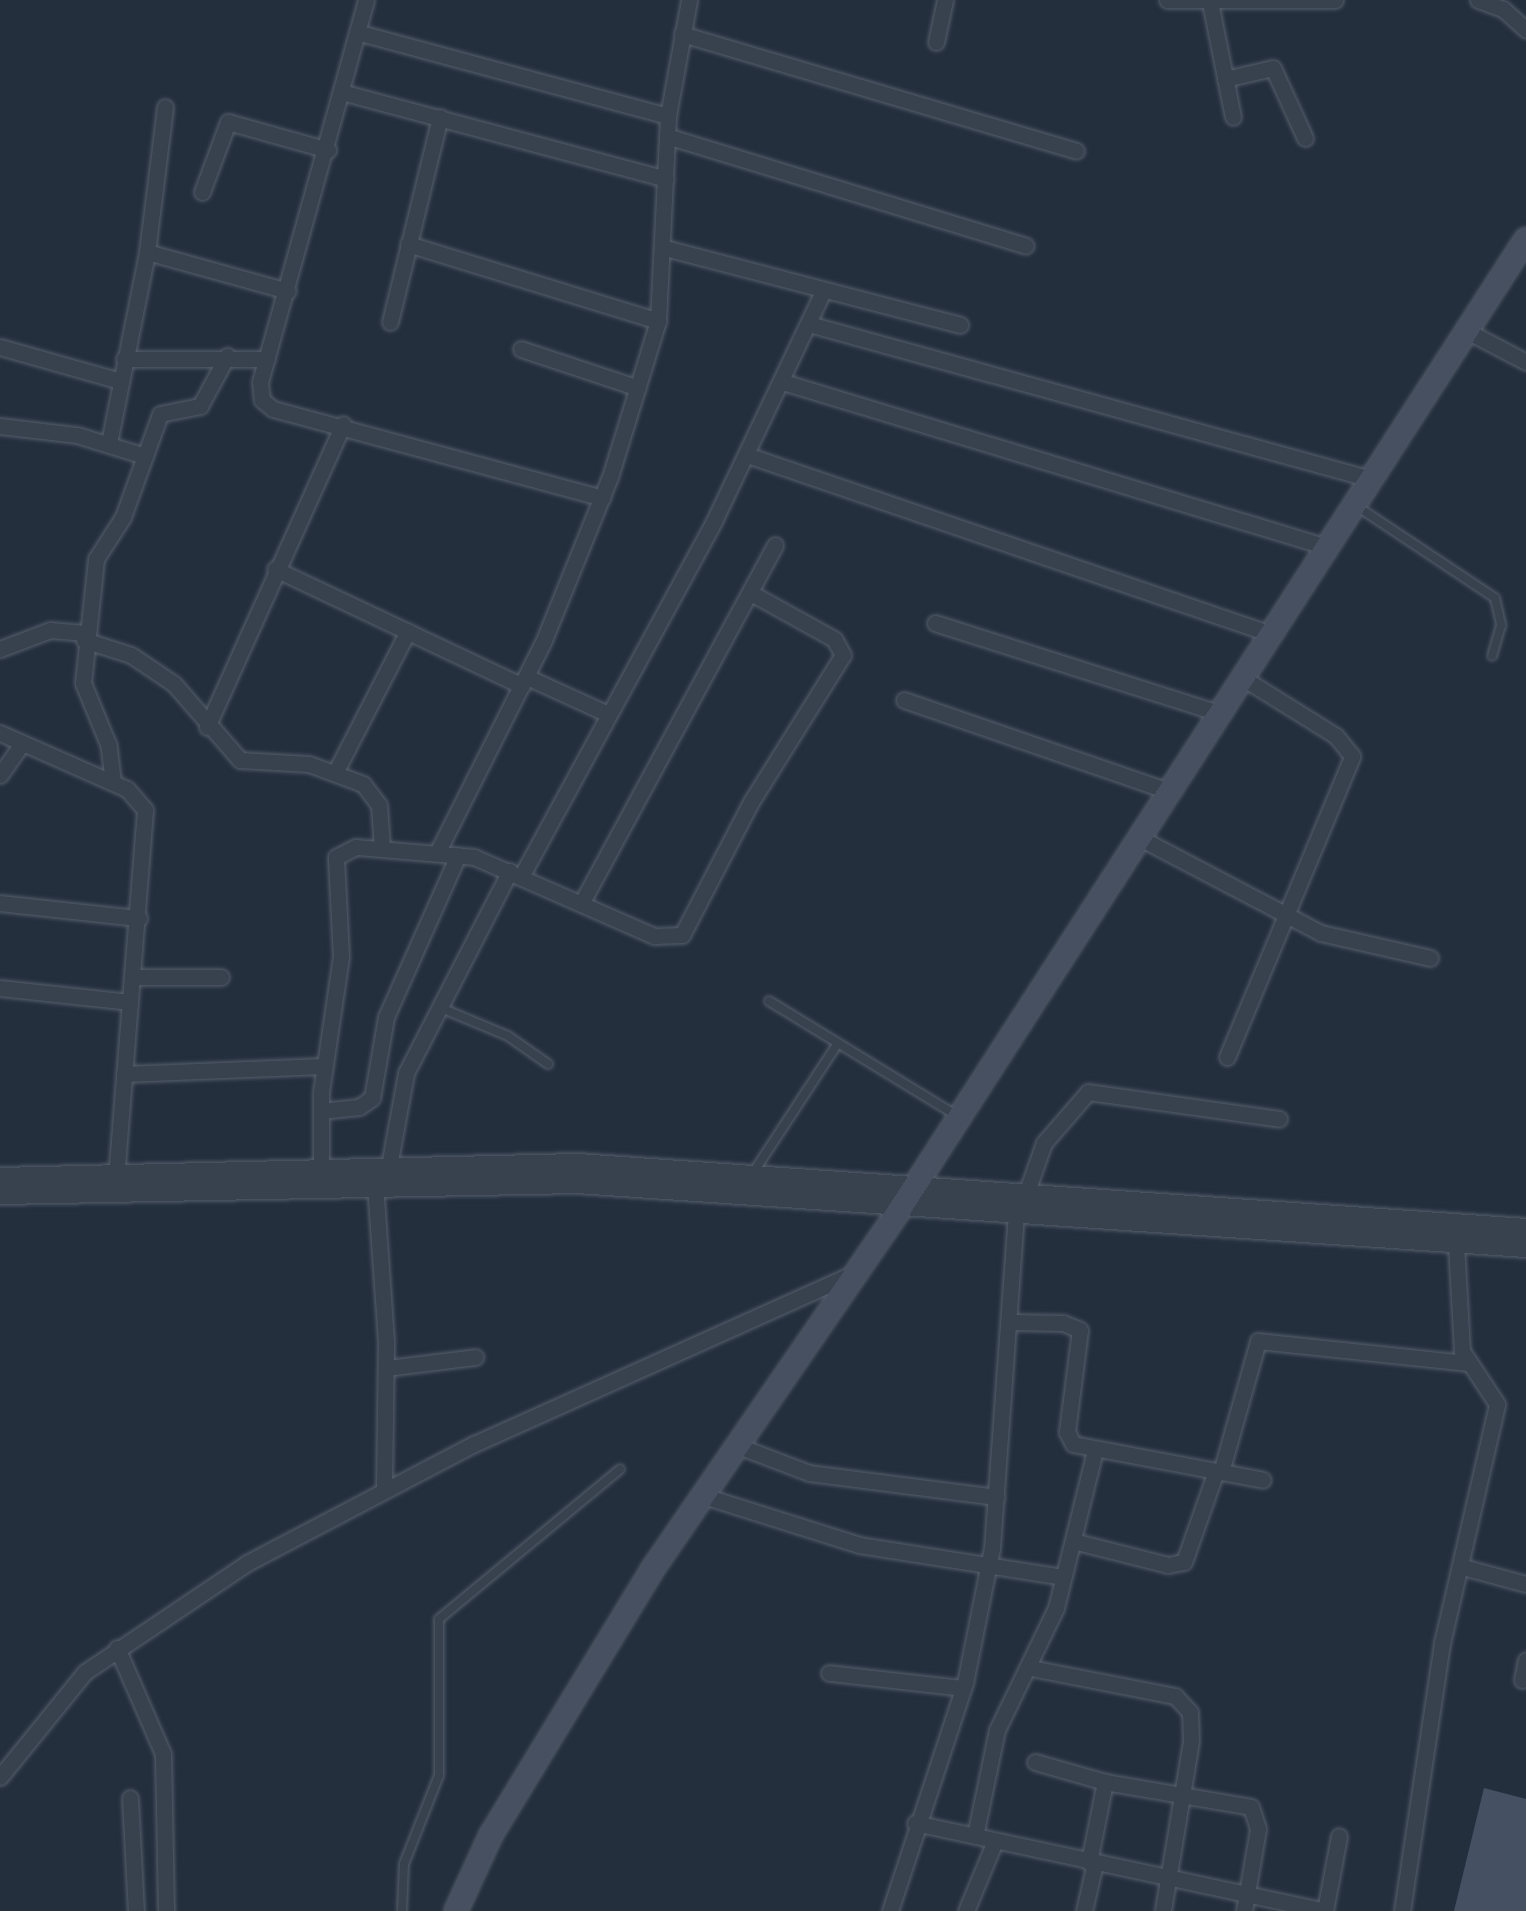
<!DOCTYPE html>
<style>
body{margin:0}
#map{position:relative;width:1526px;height:1911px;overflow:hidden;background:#242f3e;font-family:Poppins,sans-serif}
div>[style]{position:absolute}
.building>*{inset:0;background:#455162}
.roads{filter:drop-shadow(0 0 2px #565f6c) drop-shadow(0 0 2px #565f6c)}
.service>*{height:8px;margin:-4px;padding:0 4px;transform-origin:4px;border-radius:4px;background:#38414e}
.minor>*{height:15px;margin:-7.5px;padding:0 7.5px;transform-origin:7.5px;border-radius:7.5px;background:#38414e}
.tertiary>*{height:20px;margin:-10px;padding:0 10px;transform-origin:10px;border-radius:10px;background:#38414e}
.secondary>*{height:22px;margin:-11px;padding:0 11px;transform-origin:11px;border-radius:11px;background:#465061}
span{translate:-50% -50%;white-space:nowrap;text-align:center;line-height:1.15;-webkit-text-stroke:10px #1d2633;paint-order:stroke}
</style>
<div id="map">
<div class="building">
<div style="clip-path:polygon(1484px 1788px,1526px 1799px,1526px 1911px,1454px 1911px)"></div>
</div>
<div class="roads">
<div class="service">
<div style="left:1358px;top:507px;width:164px;rotate:33.6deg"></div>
<div style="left:1495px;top:598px;width:28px;rotate:77deg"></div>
<div style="left:1501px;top:625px;width:32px;rotate:106deg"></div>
<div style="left:769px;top:1001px;width:219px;rotate:31.4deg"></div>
<div style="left:441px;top:1008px;width:73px;rotate:22.7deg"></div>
<div style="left:508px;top:1036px;width:49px;rotate:35deg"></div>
<div style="left:753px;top:1173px;width:155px;rotate:-56.8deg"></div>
<div style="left:402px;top:1911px;width:47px;rotate:-87.6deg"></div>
<div style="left:404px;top:1864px;width:96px;rotate:-68.5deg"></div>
<div style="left:439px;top:1775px;width:156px;rotate:-90deg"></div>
<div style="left:439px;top:1619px;width:235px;rotate:-39.6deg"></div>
</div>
<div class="minor">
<div style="left:366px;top:0;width:396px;rotate:105.5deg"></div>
<div style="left:260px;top:382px;width:18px;rotate:84deg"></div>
<div style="left:262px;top:400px;width:14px;rotate:39deg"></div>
<div style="left:273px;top:409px;width:341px;rotate:15.1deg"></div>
<div style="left:1167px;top:0;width:168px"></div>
<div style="left:1478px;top:0;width:27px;rotate:20deg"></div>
<div style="left:1503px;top:9px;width:31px;rotate:42deg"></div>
<div style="left:1210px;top:2px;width:117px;rotate:78.7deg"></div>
<div style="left:360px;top:33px;width:319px;rotate:15.1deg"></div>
<div style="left:682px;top:34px;width:411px;rotate:16.5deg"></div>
<div style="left:936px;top:42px;width:43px;rotate:-77.9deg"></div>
<div style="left:1225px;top:79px;width:49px;rotate:-12.9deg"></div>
<div style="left:1273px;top:68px;width:77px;rotate:65.4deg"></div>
<div style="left:345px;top:93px;width:332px;rotate:15deg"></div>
<div style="left:667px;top:136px;width:375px;rotate:17deg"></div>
<div style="left:202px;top:192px;width:75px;rotate:-69.6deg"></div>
<div style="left:228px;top:122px;width:104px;rotate:15.6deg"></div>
<div style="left:408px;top:244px;width:262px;rotate:17.1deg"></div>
<div style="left:665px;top:248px;width:305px;rotate:14.6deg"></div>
<div style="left:147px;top:252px;width:146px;rotate:15.5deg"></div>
<div style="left:390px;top:322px;width:211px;rotate:-76.3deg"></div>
<div style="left:809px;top:324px;width:583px;rotate:15.42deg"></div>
<div style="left:1467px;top:331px;width:67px;rotate:27.7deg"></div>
<div style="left:0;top:347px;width:125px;rotate:15.8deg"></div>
<div style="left:521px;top:349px;width:123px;rotate:18.4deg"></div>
<div style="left:124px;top:359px;width:143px"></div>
<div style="left:783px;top:382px;width:568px;rotate:16.87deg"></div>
<div style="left:0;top:426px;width:78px;rotate:6.7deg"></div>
<div style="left:77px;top:435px;width:71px;rotate:17.2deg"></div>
<div style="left:109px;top:443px;width:195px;rotate:-78.7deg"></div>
<div style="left:147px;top:252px;width:146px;rotate:-82.9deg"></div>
<div style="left:747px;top:455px;width:554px;rotate:18.86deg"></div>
<div style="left:275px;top:569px;width:273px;rotate:25.3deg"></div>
<div style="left:935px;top:623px;width:298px;rotate:17.6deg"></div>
<div style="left:84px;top:640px;width:49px;rotate:17.7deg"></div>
<div style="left:131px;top:655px;width:52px;rotate:34deg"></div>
<div style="left:174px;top:684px;width:101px;rotate:49deg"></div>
<div style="left:240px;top:760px;width:69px;rotate:3.3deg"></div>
<div style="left:309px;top:764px;width:58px;rotate:20.3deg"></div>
<div style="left:363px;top:784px;width:26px;rotate:53deg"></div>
<div style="left:379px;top:805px;width:43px;rotate:86deg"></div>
<div style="left:0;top:649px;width:53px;rotate:-20.8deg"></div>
<div style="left:50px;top:630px;width:35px;rotate:5deg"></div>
<div style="left:527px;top:677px;width:89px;rotate:24.6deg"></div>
<div style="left:904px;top:700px;width:280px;rotate:19deg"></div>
<div style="left:207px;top:727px;width:332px;rotate:-65.8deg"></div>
<div style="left:0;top:733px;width:139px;rotate:23.8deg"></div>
<div style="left:127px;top:789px;width:28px;rotate:49deg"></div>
<div style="left:145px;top:810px;width:367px;rotate:94.5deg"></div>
<div style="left:336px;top:771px;width:157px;rotate:-62.8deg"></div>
<div style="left:0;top:775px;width:39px;rotate:-55deg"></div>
<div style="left:113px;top:782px;width:38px;rotate:-97deg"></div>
<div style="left:108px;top:744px;width:66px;rotate:-112.3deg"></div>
<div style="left:83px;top:683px;width:125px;rotate:-84deg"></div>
<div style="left:96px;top:559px;width:50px;rotate:-57.3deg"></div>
<div style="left:123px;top:517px;width:109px;rotate:-70.2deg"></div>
<div style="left:160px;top:414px;width:41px;rotate:-11.3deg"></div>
<div style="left:200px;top:406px;width:57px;rotate:-61.6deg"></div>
<div style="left:1140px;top:838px;width:204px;rotate:27.7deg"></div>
<div style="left:1321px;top:933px;width:112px;rotate:12.9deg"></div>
<div style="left:438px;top:851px;width:236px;rotate:-63.3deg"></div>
<div style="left:544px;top:640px;width:176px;rotate:-68deg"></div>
<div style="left:610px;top:477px;width:163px;rotate:-72.9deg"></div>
<div style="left:658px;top:321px;width:205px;rotate:-87.2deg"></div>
<div style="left:668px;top:116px;width:118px;rotate:-79.7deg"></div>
<div style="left:522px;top:875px;width:403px;rotate:-61.5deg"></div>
<div style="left:714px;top:521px;width:255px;rotate:-64.6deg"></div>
<div style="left:0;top:903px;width:140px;rotate:6.2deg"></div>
<div style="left:581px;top:904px;width:408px;rotate:-61.6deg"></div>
<div style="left:133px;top:977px;width:88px"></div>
<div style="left:0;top:988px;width:131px;rotate:6.1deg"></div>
<div style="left:1227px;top:1057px;width:326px;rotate:-67.4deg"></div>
<div style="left:1352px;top:756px;width:26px;rotate:-129deg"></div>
<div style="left:1336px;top:736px;width:110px;rotate:-148.1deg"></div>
<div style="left:124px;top:1074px;width:199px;rotate:-2.3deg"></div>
<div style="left:321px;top:1111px;width:38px;rotate:-6deg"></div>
<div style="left:359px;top:1107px;width:16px;rotate:-35deg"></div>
<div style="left:372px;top:1098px;width:82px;rotate:-80.2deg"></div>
<div style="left:386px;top:1017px;width:177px;rotate:-66deg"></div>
<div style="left:389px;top:1166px;width:95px;rotate:-79.6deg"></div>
<div style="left:406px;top:1073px;width:227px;rotate:-62.8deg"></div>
<div style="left:321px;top:1168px;width:76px;rotate:-90deg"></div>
<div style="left:321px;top:1092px;width:136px;rotate:-81.6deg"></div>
<div style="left:341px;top:957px;width:100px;rotate:-92.9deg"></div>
<div style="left:336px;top:857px;width:22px;rotate:-27deg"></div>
<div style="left:356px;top:847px;width:118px;rotate:4.8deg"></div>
<div style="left:474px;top:857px;width:197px;rotate:23.7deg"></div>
<div style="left:654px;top:936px;width:28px;rotate:-2deg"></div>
<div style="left:682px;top:935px;width:150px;rotate:-62.6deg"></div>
<div style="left:751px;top:802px;width:173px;rotate:-58deg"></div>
<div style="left:843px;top:655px;width:18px;rotate:-119deg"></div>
<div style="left:834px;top:639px;width:95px;rotate:-151deg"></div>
<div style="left:375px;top:1184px;width:159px;rotate:86deg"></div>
<div style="left:386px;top:1343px;width:144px;rotate:90.8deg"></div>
<div style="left:1026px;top:1194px;width:54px;rotate:-70.6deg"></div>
<div style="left:1044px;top:1143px;width:67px;rotate:-49.2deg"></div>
<div style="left:1088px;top:1092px;width:193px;rotate:8deg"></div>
<div style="left:1011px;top:1322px;width:52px;rotate:1.1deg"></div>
<div style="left:1063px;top:1323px;width:18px;rotate:22deg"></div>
<div style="left:1080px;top:1330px;width:103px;rotate:97.3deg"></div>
<div style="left:1067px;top:1432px;width:13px;rotate:63deg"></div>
<div style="left:1073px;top:1444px;width:193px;rotate:10.7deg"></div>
<div style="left:387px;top:1368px;width:89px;rotate:-7.1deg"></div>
<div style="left:741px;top:1447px;width:73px;rotate:20.9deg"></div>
<div style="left:809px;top:1473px;width:189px;rotate:7.3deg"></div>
<div style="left:1221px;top:1472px;width:136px;rotate:-74.2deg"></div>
<div style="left:1258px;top:1341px;width:209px;rotate:6deg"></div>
<div style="left:704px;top:1496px;width:163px;rotate:17.5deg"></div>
<div style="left:859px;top:1545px;width:206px;rotate:8.9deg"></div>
<div style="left:1073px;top:1541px;width:98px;rotate:14.2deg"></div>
<div style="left:1168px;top:1565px;width:16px;rotate:-11deg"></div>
<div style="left:1184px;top:1562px;width:96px;rotate:-70.6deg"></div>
<div style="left:1463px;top:1567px;width:65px;rotate:15.1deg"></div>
<div style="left:117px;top:1648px;width:116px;rotate:66.5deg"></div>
<div style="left:163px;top:1754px;width:157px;rotate:88.9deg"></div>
<div style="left:1031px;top:1668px;width:147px;rotate:11deg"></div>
<div style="left:1175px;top:1696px;width:22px;rotate:47deg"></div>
<div style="left:1190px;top:1712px;width:29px;rotate:88deg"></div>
<div style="left:1191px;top:1741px;width:172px;rotate:99.4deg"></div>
<div style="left:829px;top:1673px;width:135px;rotate:6.4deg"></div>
<div style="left:1522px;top:1680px;width:20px;rotate:-79deg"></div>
<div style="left:1035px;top:1762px;width:73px;rotate:15.9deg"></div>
<div style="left:1105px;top:1782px;width:148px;rotate:9.7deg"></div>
<div style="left:1251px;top:1807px;width:23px;rotate:72deg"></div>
<div style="left:1258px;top:1829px;width:83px;rotate:99.7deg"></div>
<div style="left:0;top:1777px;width:135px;rotate:-51deg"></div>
<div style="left:85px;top:1672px;width:195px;rotate:-33.9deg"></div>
<div style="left:247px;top:1563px;width:256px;rotate:-27.7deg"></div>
<div style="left:474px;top:1444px;width:419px;rotate:-24.2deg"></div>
<div style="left:130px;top:1798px;width:113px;rotate:87deg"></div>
<div style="left:915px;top:1823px;width:418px;rotate:12.1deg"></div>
<div style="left:975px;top:1836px;width:108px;rotate:-78.3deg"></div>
<div style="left:997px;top:1730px;width:136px;rotate:-64.2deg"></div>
<div style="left:1056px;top:1608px;width:163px;rotate:-76.1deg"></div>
<div style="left:1089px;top:1862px;width:82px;rotate:-78.7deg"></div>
<div style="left:890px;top:1911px;width:240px;rotate:-71.8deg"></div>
<div style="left:965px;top:1683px;width:138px;rotate:-78.7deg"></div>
<div style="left:992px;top:1548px;width:347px;rotate:-85.9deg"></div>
<div style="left:966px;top:1911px;width:76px;rotate:-67.5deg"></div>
<div style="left:1084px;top:1911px;width:49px;rotate:-77.1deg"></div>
<div style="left:1325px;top:1911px;width:76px;rotate:-79.4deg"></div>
<div style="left:1402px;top:1911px;width:271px;rotate:-81.5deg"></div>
<div style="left:1442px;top:1643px;width:245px;rotate:-77deg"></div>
<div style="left:1497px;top:1404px;width:64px;rotate:-123.4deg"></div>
<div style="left:1462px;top:1351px;width:109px;rotate:-93.2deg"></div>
</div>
<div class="tertiary">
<div style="left:0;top:1178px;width:578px;rotate:-1.39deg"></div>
<div style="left:578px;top:1164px;width:950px;rotate:3.92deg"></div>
<div style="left:0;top:1194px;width:577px;rotate:-1.09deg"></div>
<div style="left:577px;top:1183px;width:951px;rotate:3.86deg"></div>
</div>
<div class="secondary">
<div style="left:456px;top:1911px;width:84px;rotate:-65.3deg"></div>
<div style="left:491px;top:1835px;width:310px;rotate:-58.7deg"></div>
<div style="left:652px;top:1570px;width:438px;rotate:-55.5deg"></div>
<div style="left:900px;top:1209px;width:1154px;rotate:-57.16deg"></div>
</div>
</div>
</div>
